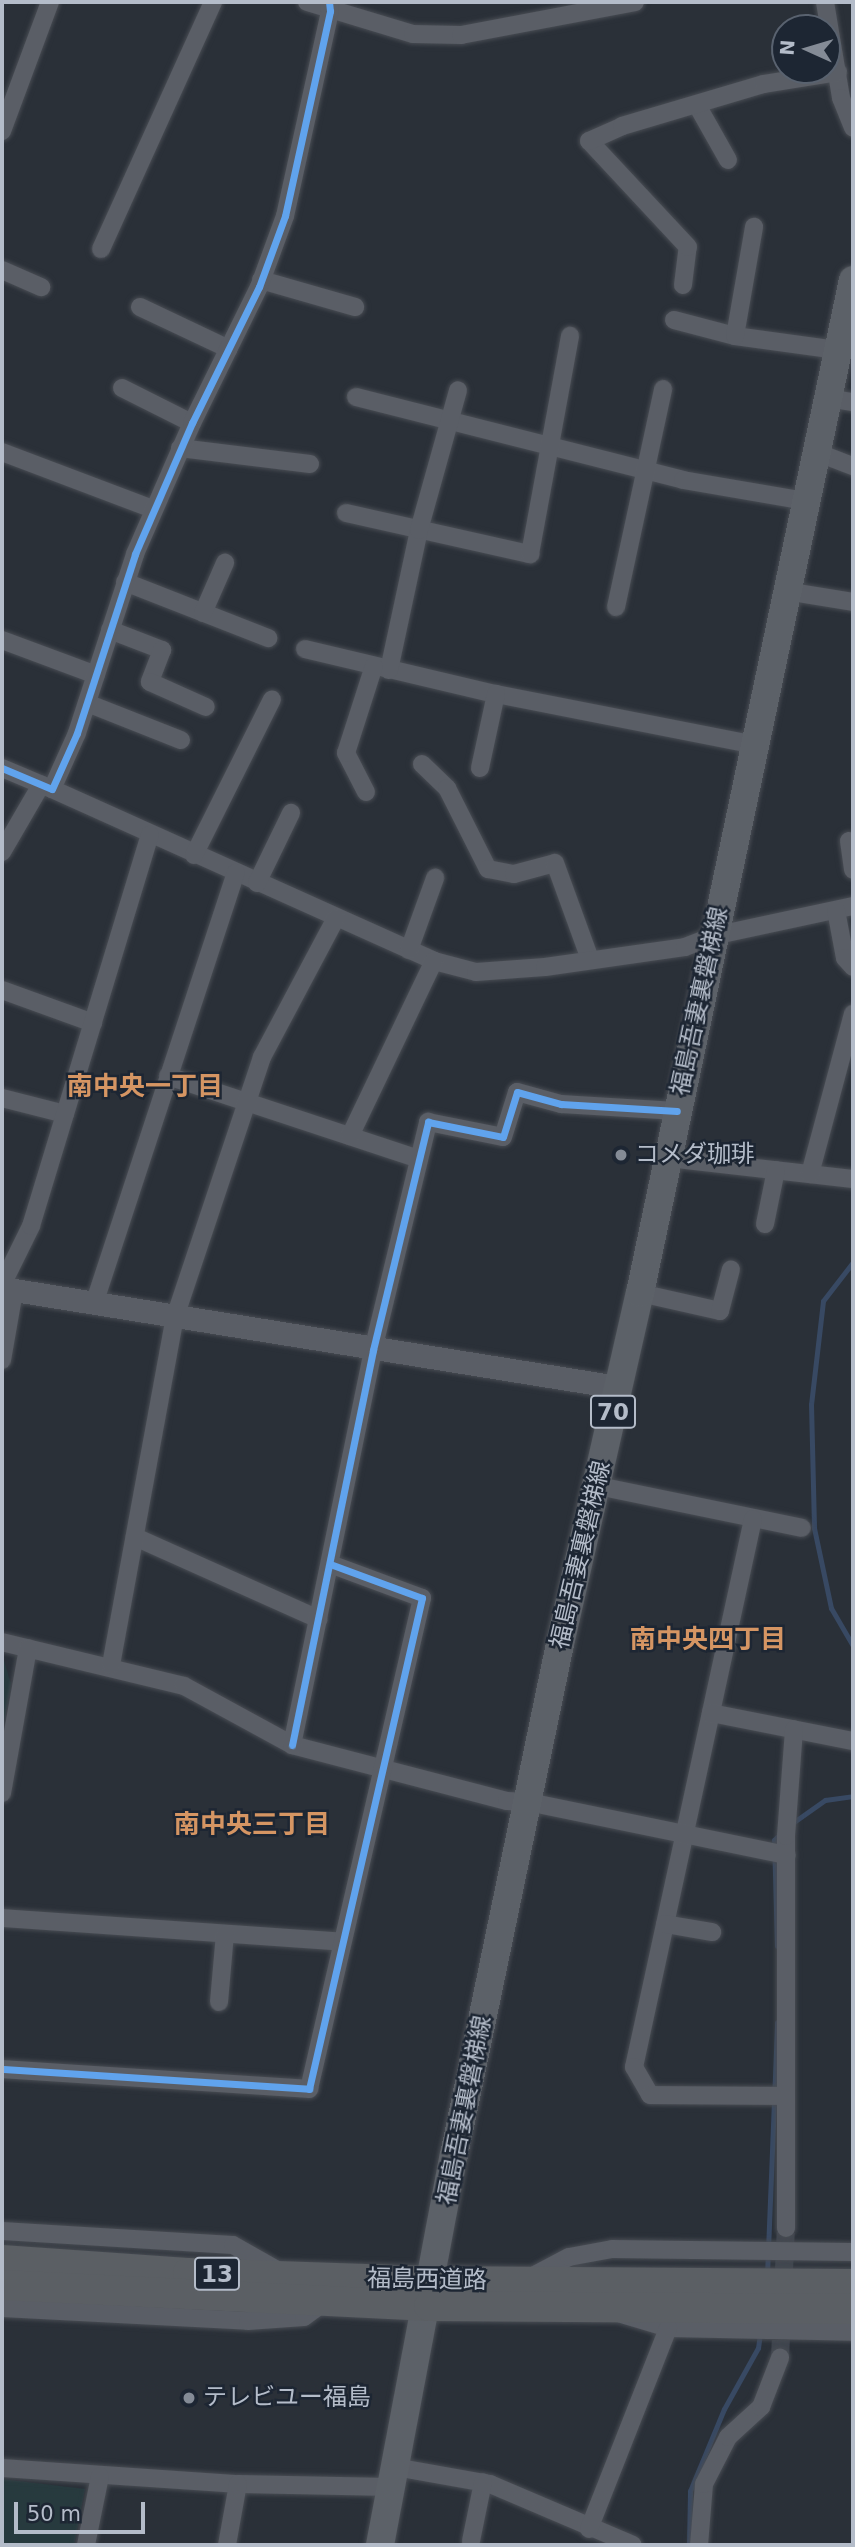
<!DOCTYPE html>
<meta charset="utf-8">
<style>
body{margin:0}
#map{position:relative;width:855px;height:2547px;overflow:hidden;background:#2a3038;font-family:"DejaVu Sans","Noto Sans JP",sans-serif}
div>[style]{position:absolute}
.green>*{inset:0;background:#273a3e}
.stream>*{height:5px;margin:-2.5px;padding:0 2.5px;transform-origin:2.5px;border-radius:2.5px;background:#384963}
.minor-tunnel>*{height:18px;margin-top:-9px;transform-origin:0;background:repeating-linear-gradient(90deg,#3f454e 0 18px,transparent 0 27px)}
.roads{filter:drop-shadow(0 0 2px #484c53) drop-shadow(0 0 2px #484c53)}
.minor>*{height:18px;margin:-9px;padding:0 9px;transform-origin:9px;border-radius:9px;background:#5a5e66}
.tertiary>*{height:23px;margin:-11.5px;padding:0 11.5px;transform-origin:11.5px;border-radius:11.5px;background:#5a5e66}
.primary>*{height:28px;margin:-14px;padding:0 14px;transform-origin:14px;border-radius:14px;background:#5c6168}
.trunk>*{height:30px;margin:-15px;padding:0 15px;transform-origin:15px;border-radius:15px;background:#5b5f64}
.cycleway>*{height:7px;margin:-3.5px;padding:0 3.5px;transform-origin:3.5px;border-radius:3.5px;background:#60a3ed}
.dots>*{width:19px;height:19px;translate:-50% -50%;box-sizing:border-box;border:4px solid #1d2633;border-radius:50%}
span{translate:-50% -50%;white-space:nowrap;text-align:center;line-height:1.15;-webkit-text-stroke:5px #1d2633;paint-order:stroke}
.shield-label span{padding:2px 5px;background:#1d2633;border:2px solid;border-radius:5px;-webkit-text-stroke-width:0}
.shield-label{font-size:23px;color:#b4bcc9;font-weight:700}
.street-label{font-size:24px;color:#b4bcc9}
.poi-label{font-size:24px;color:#b4bcc9}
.left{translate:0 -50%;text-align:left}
.neighbourhood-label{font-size:26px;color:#d59563;font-weight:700}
.frame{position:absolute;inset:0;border:4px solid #b4bcc9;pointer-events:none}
.north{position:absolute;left:771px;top:14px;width:70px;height:70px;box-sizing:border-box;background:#1d2633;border:2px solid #59626f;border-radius:50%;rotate:274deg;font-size:19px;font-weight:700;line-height:28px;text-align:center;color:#b4bcc9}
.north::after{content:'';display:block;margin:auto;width:24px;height:32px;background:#848b96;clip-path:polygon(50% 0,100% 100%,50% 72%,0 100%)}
.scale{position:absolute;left:14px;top:2502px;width:131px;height:32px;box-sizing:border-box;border:4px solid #b4bcc9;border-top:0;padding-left:9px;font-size:21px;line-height:24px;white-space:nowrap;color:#b4bcc9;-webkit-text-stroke:5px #1d2633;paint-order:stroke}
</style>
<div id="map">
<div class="green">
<div style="clip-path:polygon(2px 1654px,11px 1684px,2px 1735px)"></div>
<div style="clip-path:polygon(2px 2479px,85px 2489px,74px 2545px,2px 2545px)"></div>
</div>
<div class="stream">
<div style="left:853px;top:1262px;width:49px;rotate:127.6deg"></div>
<div style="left:823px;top:1301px;width:104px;rotate:96.6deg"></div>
<div style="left:811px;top:1404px;width:124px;rotate:88.6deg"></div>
<div style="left:814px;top:1528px;width:82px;rotate:78deg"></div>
<div style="left:831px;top:1608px;width:44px;rotate:59.9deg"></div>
<div style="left:791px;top:1824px;width:42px;rotate:-35.2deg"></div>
<div style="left:825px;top:1800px;width:28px;rotate:-8deg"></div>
<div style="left:777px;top:1946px;width:106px;rotate:-91.6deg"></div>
<div style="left:774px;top:1840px;width:10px;rotate:-45deg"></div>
<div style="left:767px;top:2275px;width:253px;rotate:-87.7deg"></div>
<div style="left:689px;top:2545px;width:54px;rotate:-88.9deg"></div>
<div style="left:690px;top:2491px;width:89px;rotate:-67.5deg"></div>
<div style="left:724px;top:2409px;width:70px;rotate:-60.9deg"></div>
<div style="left:758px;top:2348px;width:15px;rotate:-82deg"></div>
</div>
<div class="minor-tunnel">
<div style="left:780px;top:2358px;width:130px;rotate:-87.4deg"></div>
</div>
<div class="roads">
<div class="minor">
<div style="left:307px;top:2px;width:111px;rotate:16.8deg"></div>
<div style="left:413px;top:34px;width:48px;rotate:1.2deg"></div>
<div style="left:461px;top:35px;width:177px;rotate:-10.7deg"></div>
<div style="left:825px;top:2px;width:97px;rotate:80.5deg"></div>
<div style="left:841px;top:98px;width:32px;rotate:68deg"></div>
<div style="left:697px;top:105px;width:63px;rotate:60.6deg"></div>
<div style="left:2px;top:131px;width:138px;rotate:-69.6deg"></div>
<div style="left:101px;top:249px;width:271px;rotate:-65.6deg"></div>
<div style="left:2px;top:270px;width:43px;rotate:23.6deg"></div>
<div style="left:261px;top:280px;width:98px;rotate:16deg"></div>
<div style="left:683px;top:285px;width:38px;rotate:-83deg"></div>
<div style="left:688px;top:247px;width:145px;rotate:-133deg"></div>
<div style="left:589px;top:141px;width:36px;rotate:-24deg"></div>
<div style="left:622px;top:126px;width:148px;rotate:-16.5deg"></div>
<div style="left:764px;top:84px;width:75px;rotate:-9.2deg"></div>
<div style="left:140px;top:307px;width:98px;rotate:25.3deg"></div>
<div style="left:674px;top:320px;width:63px;rotate:14.7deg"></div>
<div style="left:735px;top:336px;width:103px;rotate:7.8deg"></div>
<div style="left:735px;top:336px;width:111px;rotate:-80.1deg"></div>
<div style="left:122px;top:388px;width:78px;rotate:26.6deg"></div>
<div style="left:356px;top:397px;width:337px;rotate:14.2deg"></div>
<div style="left:683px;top:480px;width:125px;rotate:9.7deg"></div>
<div style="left:827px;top:398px;width:26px;rotate:9deg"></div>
<div style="left:180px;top:448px;width:131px;rotate:7deg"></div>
<div style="left:2px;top:452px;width:161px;rotate:20.7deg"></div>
<div style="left:816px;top:452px;width:40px;rotate:21deg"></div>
<div style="left:346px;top:513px;width:189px;rotate:12.6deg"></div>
<div style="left:530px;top:554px;width:222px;rotate:-79.6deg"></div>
<div style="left:125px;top:582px;width:154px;rotate:21.4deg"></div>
<div style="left:786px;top:591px;width:68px;rotate:9.3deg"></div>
<div style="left:616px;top:607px;width:223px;rotate:-77.8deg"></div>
<div style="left:203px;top:613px;width:55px;rotate:-66.3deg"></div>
<div style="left:110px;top:630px;width:56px;rotate:21deg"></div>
<div style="left:162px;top:650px;width:34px;rotate:111deg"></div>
<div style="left:150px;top:682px;width:61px;rotate:24.1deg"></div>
<div style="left:2px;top:640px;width:100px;rotate:20.4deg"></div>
<div style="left:305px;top:649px;width:196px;rotate:13.3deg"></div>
<div style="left:496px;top:694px;width:264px;rotate:11.1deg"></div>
<div style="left:389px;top:670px;width:143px;rotate:-77.9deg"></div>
<div style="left:419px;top:530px;width:145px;rotate:-74.4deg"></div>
<div style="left:87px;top:703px;width:101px;rotate:21.5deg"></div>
<div style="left:422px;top:764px;width:35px;rotate:44deg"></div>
<div style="left:447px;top:788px;width:91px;rotate:63.2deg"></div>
<div style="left:488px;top:869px;width:26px;rotate:11deg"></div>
<div style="left:514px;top:874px;width:42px;rotate:-15deg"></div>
<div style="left:555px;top:863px;width:102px;rotate:70deg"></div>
<div style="left:2px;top:768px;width:54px;rotate:22.8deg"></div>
<div style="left:52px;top:789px;width:61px;rotate:-65.9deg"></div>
<div style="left:77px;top:733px;width:188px;rotate:-72deg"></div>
<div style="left:135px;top:554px;width:143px;rotate:-66.5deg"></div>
<div style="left:192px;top:423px;width:152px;rotate:-63.8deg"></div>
<div style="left:259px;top:287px;width:76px;rotate:-69.9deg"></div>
<div style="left:285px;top:216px;width:210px;rotate:-77.6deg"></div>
<div style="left:330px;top:11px;width:9px;rotate:-96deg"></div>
<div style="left:480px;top:768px;width:76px;rotate:-77.8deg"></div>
<div style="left:52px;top:789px;width:419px;rotate:24.2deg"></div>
<div style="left:434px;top:961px;width:43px;rotate:14.7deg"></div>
<div style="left:476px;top:972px;width:69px;rotate:-4.1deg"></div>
<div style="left:545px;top:967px;width:141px;rotate:-8.1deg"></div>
<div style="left:685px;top:947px;width:30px;rotate:-21deg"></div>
<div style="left:713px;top:936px;width:143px;rotate:-12.1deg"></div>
<div style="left:366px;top:792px;width:44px;rotate:-117.1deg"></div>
<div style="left:346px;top:753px;width:91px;rotate:-72.2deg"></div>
<div style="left:849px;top:841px;width:29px;rotate:82deg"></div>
<div style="left:2px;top:852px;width:78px;rotate:-59.8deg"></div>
<div style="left:194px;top:855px;width:174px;rotate:-63.4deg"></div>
<div style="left:257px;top:883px;width:78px;rotate:-64.1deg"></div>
<div style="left:836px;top:910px;width:49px;rotate:79.4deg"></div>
<div style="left:845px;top:958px;width:12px;rotate:48deg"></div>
<div style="left:409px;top:950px;width:77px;rotate:-70.1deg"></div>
<div style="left:2px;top:990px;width:97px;rotate:19.9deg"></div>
<div style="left:168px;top:1076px;width:264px;rotate:18.3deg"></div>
<div style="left:2px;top:1098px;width:65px;rotate:14.3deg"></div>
<div style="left:350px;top:1136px;width:194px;rotate:-64.4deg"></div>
<div style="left:668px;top:1158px;width:186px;rotate:6.5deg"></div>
<div style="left:810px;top:1174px;width:166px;rotate:-75deg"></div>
<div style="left:765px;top:1224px;width:55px;rotate:-78.5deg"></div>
<div style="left:2px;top:1285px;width:66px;rotate:-63.8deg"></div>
<div style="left:31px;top:1226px;width:409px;rotate:-73.1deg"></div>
<div style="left:640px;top:1293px;width:82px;rotate:12.7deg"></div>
<div style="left:720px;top:1311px;width:43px;rotate:-75.3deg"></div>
<div style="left:94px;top:1304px;width:454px;rotate:-71.8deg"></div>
<div style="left:2px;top:1360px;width:70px;rotate:-80.1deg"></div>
<div style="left:598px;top:1486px;width:208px;rotate:11.6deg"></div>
<div style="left:753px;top:1519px;width:561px;rotate:102.25deg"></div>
<div style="left:634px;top:2067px;width:32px;rotate:60deg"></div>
<div style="left:650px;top:2095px;width:136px;rotate:0.4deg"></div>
<div style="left:135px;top:1537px;width:201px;rotate:24.1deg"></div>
<div style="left:2px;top:1642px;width:187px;rotate:13.6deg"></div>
<div style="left:184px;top:1686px;width:123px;rotate:28.6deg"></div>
<div style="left:292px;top:1745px;width:222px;rotate:14.6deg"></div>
<div style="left:507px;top:1801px;width:21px;rotate:3deg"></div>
<div style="left:528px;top:1802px;width:264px;rotate:11.6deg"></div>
<div style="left:111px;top:1665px;width:354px;rotate:-79.6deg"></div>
<div style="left:175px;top:1317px;width:274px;rotate:-71.5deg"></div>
<div style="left:262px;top:1057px;width:157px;rotate:-62deg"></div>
<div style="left:711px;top:1713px;width:145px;rotate:11.2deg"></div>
<div style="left:292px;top:1745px;width:403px;rotate:-78.4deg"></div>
<div style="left:373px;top:1350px;width:235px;rotate:-76.4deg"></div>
<div style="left:428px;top:1122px;width:76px;rotate:11.3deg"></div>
<div style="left:503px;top:1137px;width:47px;rotate:-72.7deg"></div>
<div style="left:517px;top:1092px;width:46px;rotate:15.3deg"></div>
<div style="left:561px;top:1104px;width:116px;rotate:3.5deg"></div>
<div style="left:2px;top:1793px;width:147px;rotate:-79.8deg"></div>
<div style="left:2px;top:1918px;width:340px;rotate:4deg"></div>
<div style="left:665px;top:1924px;width:48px;rotate:9.7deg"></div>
<div style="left:219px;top:2002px;width:68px;rotate:-85deg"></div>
<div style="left:2px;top:2069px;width:308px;rotate:3.7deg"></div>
<div style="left:309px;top:2089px;width:504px;rotate:-77.04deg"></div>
<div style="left:422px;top:1598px;width:98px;rotate:-159.7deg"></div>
<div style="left:786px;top:2228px;width:392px;rotate:-90deg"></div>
<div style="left:786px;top:1836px;width:107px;rotate:-85.7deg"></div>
<div style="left:2px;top:2231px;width:231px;rotate:3.5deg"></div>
<div style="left:233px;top:2245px;width:59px;rotate:29.6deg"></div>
<div style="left:529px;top:2278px;width:45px;rotate:-27.7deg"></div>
<div style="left:569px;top:2257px;width:44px;rotate:-10.5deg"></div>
<div style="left:612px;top:2249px;width:241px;rotate:0.7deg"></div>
<div style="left:2px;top:2308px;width:246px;rotate:3deg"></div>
<div style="left:248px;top:2321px;width:56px;rotate:-4.1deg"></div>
<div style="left:304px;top:2317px;width:26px;rotate:-36deg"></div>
<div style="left:621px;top:2314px;width:49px;rotate:16.6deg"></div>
<div style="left:668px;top:2328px;width:185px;rotate:1.2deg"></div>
<div style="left:395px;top:2467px;width:97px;rotate:10.1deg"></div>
<div style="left:490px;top:2484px;width:155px;rotate:23.1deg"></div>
<div style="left:2px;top:2468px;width:237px;rotate:3.9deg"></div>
<div style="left:238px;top:2484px;width:153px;rotate:1.1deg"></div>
<div style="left:589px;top:2529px;width:216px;rotate:-68.5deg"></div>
<div style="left:471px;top:2541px;width:60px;rotate:-78.5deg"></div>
<div style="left:86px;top:2545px;width:70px;rotate:-78.5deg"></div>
<div style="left:227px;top:2545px;width:62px;rotate:-79.8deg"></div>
<div style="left:699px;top:2545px;width:61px;rotate:-85.3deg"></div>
<div style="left:704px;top:2484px;width:53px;rotate:-62.9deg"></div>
<div style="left:728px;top:2437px;width:45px;rotate:-42.3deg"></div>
<div style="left:761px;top:2407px;width:53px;rotate:-68.8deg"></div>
</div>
<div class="tertiary">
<div style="left:2px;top:1288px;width:623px;rotate:9.14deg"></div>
</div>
<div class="primary">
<div style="left:380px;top:2545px;width:397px;rotate:-79.3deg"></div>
<div style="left:454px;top:2155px;width:522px;rotate:-78.28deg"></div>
<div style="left:560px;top:1644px;width:360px;rotate:-77.2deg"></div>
<div style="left:640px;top:1293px;width:1035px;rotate:-78.13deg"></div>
</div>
<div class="trunk">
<div style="left:2px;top:2260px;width:186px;rotate:4deg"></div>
<div style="left:188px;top:2273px;width:245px;rotate:1.9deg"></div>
<div style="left:433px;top:2281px;width:420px;rotate:0.4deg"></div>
<div style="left:2px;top:2285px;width:428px;rotate:2.8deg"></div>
<div style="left:429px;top:2306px;width:424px;rotate:0.4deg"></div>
</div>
</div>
<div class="cycleway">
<div style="left:2px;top:768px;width:54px;rotate:22.8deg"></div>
<div style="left:52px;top:789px;width:61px;rotate:-65.9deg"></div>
<div style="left:77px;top:733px;width:188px;rotate:-72deg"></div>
<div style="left:135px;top:554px;width:143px;rotate:-66.5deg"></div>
<div style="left:192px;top:423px;width:152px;rotate:-63.8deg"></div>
<div style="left:259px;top:287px;width:76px;rotate:-69.9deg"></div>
<div style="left:285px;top:216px;width:210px;rotate:-77.6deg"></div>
<div style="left:330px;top:11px;width:9px;rotate:-96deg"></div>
<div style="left:292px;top:1745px;width:403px;rotate:-78.4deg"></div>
<div style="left:373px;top:1350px;width:235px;rotate:-76.4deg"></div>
<div style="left:428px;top:1122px;width:76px;rotate:11.3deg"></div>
<div style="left:503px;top:1137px;width:47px;rotate:-72.7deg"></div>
<div style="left:517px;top:1092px;width:46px;rotate:15.3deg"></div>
<div style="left:561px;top:1104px;width:116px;rotate:3.5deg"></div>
<div style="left:2px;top:2069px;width:308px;rotate:3.7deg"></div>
<div style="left:309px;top:2089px;width:504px;rotate:-77.04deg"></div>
<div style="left:422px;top:1598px;width:98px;rotate:-159.7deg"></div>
</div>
<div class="dots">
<div style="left:621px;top:1155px;background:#848b96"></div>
<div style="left:189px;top:2398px;background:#848b96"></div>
</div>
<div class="shield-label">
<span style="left:613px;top:1412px">70</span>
<span style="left:217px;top:2274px">13</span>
</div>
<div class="street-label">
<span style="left:700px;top:1001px;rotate:-78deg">福島吾妻裏磐梯線</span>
<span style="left:581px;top:1555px;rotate:-77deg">福島吾妻裏磐梯線</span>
<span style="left:465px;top:2110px;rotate:-79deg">福島吾妻裏磐梯線</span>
<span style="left:427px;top:2280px;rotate:1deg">福島西道路</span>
</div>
<div class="poi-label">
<span class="left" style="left:635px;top:1155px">コメダ珈琲</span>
<span class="left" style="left:203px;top:2398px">テレビユー福島</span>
</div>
<div class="neighbourhood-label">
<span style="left:145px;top:1087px">南中央一丁目</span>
<span style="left:708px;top:1640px">南中央四丁目</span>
<span style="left:252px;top:1825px">南中央三丁目</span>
</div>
<div class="frame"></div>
<div class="north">N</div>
<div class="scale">50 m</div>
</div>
